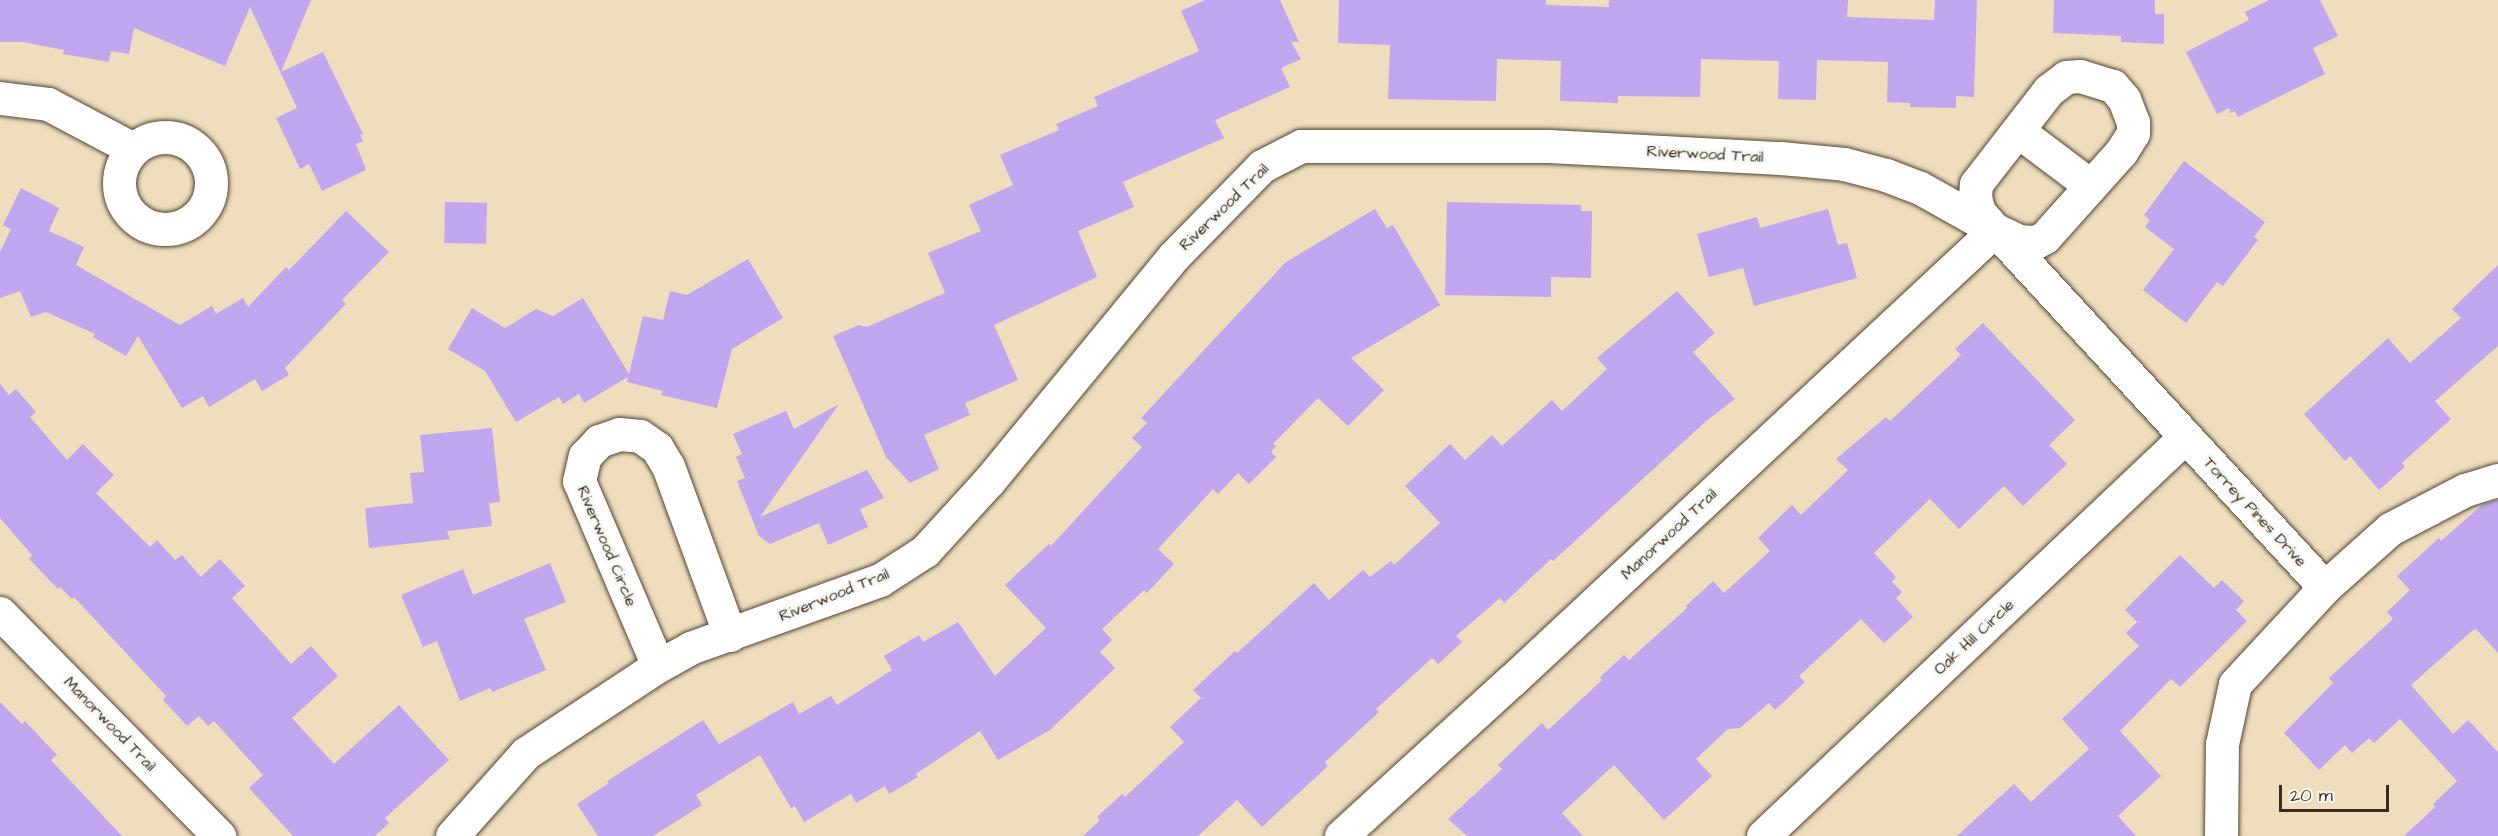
<!DOCTYPE html>
<style>
body{margin:0}
#map{position:relative;width:2498px;height:836px;overflow:hidden;background:#eedebd;font-family:"Architects Daughter",sans-serif}
div>[style]{position:absolute}
.building>*{inset:0;background:#c2a6ef;transform-origin:0 0}
.roads{filter:drop-shadow(0 0 2px #564536) drop-shadow(0 0 2px #564536)}
.minor>*{height:33px;margin:-16.5px;padding:0 16.5px;transform-origin:16.5px;border-radius:16.5px;background:#fff}
.minor>.ring{margin:-16.5px;padding:0;box-sizing:content-box;background:none;border:33px solid #fff;border-radius:50%}
span{translate:-50% -50%;white-space:nowrap;text-align:center;line-height:1.15;-webkit-text-stroke:6px #f6f6f2;paint-order:stroke}
.street-label{font-size:16px;color:#3b2a1e}
.scale{position:absolute;left:2279px;top:785px;width:110px;height:27px;box-sizing:border-box;border:3px solid #3b2a1e;border-top:0;padding-left:8px;font-size:18px;line-height:21px;white-space:nowrap;color:#3b2a1e;-webkit-text-stroke:4px #f6f6f2;paint-order:stroke}
</style>
<div id="map">
<div class="building">
<div style="clip-path:polygon(0 0,311px 0,281px 72px,323px 52px,363px 134px,360px 135px,363px 141px,356px 144px,366px 170px,322px 191px,309px 164px,300px 169px,276px 118px,297px 108px,250px 7px,225px 66px,134px 28px,129px 54px,111px 51px,109px 62px,63px 54px,64px 50px,23px 42px,0 42px)"></div>
<div style="clip-path:polygon(1205px 0,1280px 0,1299px 42px,1291px 42px,1301px 59px,1281px 68px,1290px 87px,1215px 120px,1224px 138px,1123px 182px,1134px 207px,1078px 231px,1097px 277px,994px 325px,1018px 380px,965px 403px,970px 415px,924px 435px,939px 469px,910px 483px,886px 457px,833px 336px,859px 325px,867px 327px,945px 293px,928px 253px,981px 231px,969px 205px,1013px 185px,1000px 155px,1059px 130px,1056px 124px,1098px 106px,1094px 97px,1199px 51px,1181px 11px)"></div>
<div style="clip-path:polygon(1339px 0,1546px 0,1546px 5px,1609px 7px,1609px 0,1848px 0,1847px 17px,1934px 20px,1935px 0,1977px 0,1974px 97px,1956px 96px,1956px 108px,1910px 107px,1910px 103px,1887px 102px,1888px 62px,1817px 60px,1816px 100px,1778px 99px,1779px 61px,1701px 59px,1700px 97px,1618px 96px,1618px 103px,1560px 101px,1561px 61px,1497px 59px,1496px 101px,1388px 99px,1390px 45px,1338px 43px)"></div>
<div style="clip-path:polygon(2054px 0,2155px 0,2155px 14px,2164px 14px,2164px 44px,2121px 42px,2121px 36px,2053px 33px)"></div>
<div style="clip-path:polygon(2269px 0,2320px 0,2338px 36px,2313px 48px,2325px 74px,2238px 117px,2235px 111px,2231px 113px,2229px 108px,2217px 114px,2186px 52px,2249px 20px,2245px 12px)"></div>
<div style="clip-path:polygon(2184px 161px,2265px 222px,2254px 237px,2258px 240px,2223px 286px,2217px 282px,2186px 323px,2143px 290px,2174px 249px,2145px 227px,2150px 220px,2144px 215px)"></div>
<div style="clip-path:polygon(21px 188px,59px 208px,49px 231px,84px 247px,76px 265px,180px 325px,212px 306px,216px 314px,243px 298px,248px 307px,286px 267px,289px 270px,346px 211px,389px 252px,342px 300px,346px 304px,285px 368px,289px 375px,262px 391px,255px 379px,209px 407px,203px 396px,182px 408px,138px 336px,126px 356px,93px 337px,95px 334px,46px 312px,31px 317px,20px 291px,0 298px,0 252px,11px 229px,3px 225px)"></div>
<div style="left:445px;top:202px;width:42px;height:41px;rotate:1deg"></div>
<div style="clip-path:polygon(1447px 202px,1581px 205px,1581px 211px,1592px 211px,1591px 278px,1551px 277px,1551px 297px,1445px 295px)"></div>
<div style="clip-path:polygon(1375px 209px,1387px 228px,1393px 225px,1440px 305px,1351px 358px,1384px 390px,1348px 426px,1318px 398px,1273px 444px,1276px 446px,1271px 452px,1276px 457px,1249px 484px,1238px 473px,1218px 494px,1213px 489px,1158px 549px,1174px 564px,1147px 593px,1144px 590px,1102px 629px,1112px 640px,1100px 652px,1115px 668px,1050px 730px,998px 760px,980px 731px,916px 774px,918px 777px,889px 794px,885px 786px,856px 803px,851px 794px,804px 822px,795px 806px,791px 808px,760px 755px,696px 795px,702px 805px,653px 836px,598px 836px,577px 804px,609px 783px,607px 781px,703px 720px,719px 744px,793px 702px,799px 714px,831px 696px,837px 705px,892px 670px,884px 656px,919px 635px,923px 642px,958px 622px,995px 676px,1046px 628px,1005px 585px,1049px 544px,1051px 546px,1142px 447px,1132px 438px,1147px 423px,1141px 418px,1286px 262px)"></div>
<div style="clip-path:polygon(1828px 209px,1838px 245px,1847px 243px,1857px 278px,1754px 306px,1743px 268px,1709px 277px,1697px 234px,1757px 217px,1760px 228px)"></div>
<div style="clip-path:polygon(748px 259px,783px 318px,732px 349px,717px 408px,661px 395px,663px 391px,627px 382px,628px 377px,584px 403px,579px 394px,563px 404px,559px 397px,516px 422px,485px 371px,448px 349px,472px 308px,505px 328px,536px 309px,553px 316px,583px 298px,629px 374px,643px 316px,663px 320px,670px 291px,687px 295px)"></div>
<div style="clip-path:polygon(2498px 265px,2498px 346px,2435px 401px,2451px 419px,2402px 463px,2405px 467px,2379px 490px,2350px 456px,2345px 461px,2304px 414px,2388px 338px,2410px 363px,2461px 318px,2452px 309px)"></div>
<div style="clip-path:polygon(1677px 291px,1715px 333px,1693px 352px,1735px 399px,1705px 422px,1553px 561px,1551px 559px,1504px 603px,1500px 598px,1456px 636px,1462px 642px,1438px 664px,1432px 658px,1376px 709px,1379px 712px,1325px 762px,1328px 766px,1262px 827px,1237px 800px,1198px 836px,1083px 836px,1100px 820px,1097px 817px,1122px 794px,1125px 797px,1184px 742px,1170px 727px,1201px 698px,1193px 690px,1235px 651px,1237px 653px,1314px 583px,1329px 600px,1363px 570px,1370px 577px,1391px 561px,1394px 565px,1440px 523px,1405px 486px,1450px 444px,1465px 460px,1492px 435px,1502px 446px,1552px 400px,1562px 411px,1607px 369px,1597px 358px)"></div>
<div style="clip-path:polygon(1983px 323px,2075px 420px,2049px 445px,2067px 464px,2023px 506px,2004px 486px,1959px 529px,1930px 499px,1874px 553px,1896px 577px,1892px 582px,1902px 592px,1896px 598px,1913px 617px,1884px 643px,1861px 619px,1799px 676px,1805px 682px,1775px 710px,1769px 703px,1740px 728px,1728px 729px,1696px 759px,1712px 776px,1664px 820px,1614px 765px,1562px 813px,1583px 836px,1467px 836px,1448px 819px,1502px 769px,1498px 765px,1542px 723px,1548px 730px,1602px 680px,1600px 677px,1624px 655px,1629px 660px,1687px 608px,1686px 606px,1713px 581px,1724px 593px,1770px 551px,1758px 538px,1792px 505px,1801px 515px,1848px 470px,1836px 459px,1886px 417px,1890px 421px,1961px 355px,1955px 349px)"></div>
<div style="clip-path:polygon(0 384px,9px 395px,16px 389px,36px 412px,30px 417px,67px 460px,83px 444px,114px 475px,96px 493px,150px 547px,157px 540px,175px 560px,182px 555px,201px 577px,220px 559px,245px 586px,232px 598px,291px 664px,311px 646px,338px 676px,292px 718px,334px 764px,399px 705px,449px 760px,385px 818px,389px 823px,375px 836px,293px 836px,249px 788px,263px 775px,214px 721px,208px 726px,199px 716px,187px 726px,163px 700px,166px 696px,74px 597px,72px 599px,60px 587px,58px 589px,29px 559px,32px 555px,0 518px)"></div>
<div style="clip-path:polygon(839px 404px,760px 517px,867px 470px,884px 498px,860px 509px,868px 527px,828px 545px,819px 523px,770px 544px,759px 536px,737px 481px,745px 478px,736px 457px,742px 454px,733px 434px,786px 411px,794px 429px)"></div>
<div style="clip-path:polygon(492px 428px,500px 502px,489px 503px,492px 526px,447px 531px,450px 539px,369px 548px,365px 508px,413px 503px,410px 473px,424px 472px,420px 435px)"></div>
<div style="clip-path:polygon(2498px 500px,2498px 653px,2476px 629px,2473px 630px,2411px 685px,2453px 734px,2468px 720px,2498px 752px,2498px 836px,2404px 836px,2435px 807px,2433px 804px,2457px 781px,2400px 719px,2374px 743px,2369px 738px,2352px 753px,2345px 745px,2319px 770px,2284px 733px,2333px 683px,2329px 678px,2393px 619px,2387px 612px,2410px 590px,2397px 576px,2439px 538px,2441px 541px,2482px 505px)"></div>
<div style="clip-path:polygon(2180px 555px,2214px 588px,2222px 580px,2244px 601px,2236px 610px,2247px 621px,2180px 687px,2171px 679px,2120px 731px,2161px 776px,2118px 816px,2136px 836px,1957px 836px,2014px 784px,2031px 802px,2089px 749px,2062px 719px,2139px 646px,2126px 633px,2137px 622px,2125px 610px)"></div>
<div style="clip-path:polygon(550px 563px,566px 602px,524px 619px,546px 670px,492px 692px,490px 688px,460px 701px,437px 641px,423px 647px,401px 595px,463px 569px,473px 595px)"></div>
<div style="clip-path:polygon(0 702px,22px 724px,25px 721px,57px 755px,51px 760px,122px 836px,0 836px)"></div>
</div>
<div class="roads">
<div class="minor">
<div style="left:2080px;top:76px;width:34px;rotate:17deg"></div>
<div style="left:2113px;top:86px;width:17px;rotate:50deg"></div>
<div style="left:2124px;top:99px;width:25px;rotate:69deg"></div>
<div style="left:2133px;top:122px;width:11px;rotate:90deg"></div>
<div style="left:2133px;top:133px;width:22px;rotate:122deg"></div>
<div style="left:2121px;top:152px;width:114px;rotate:131.8deg"></div>
<div style="left:2045px;top:237px;width:10px;rotate:151deg"></div>
<div style="left:2036px;top:242px;width:17px;rotate:-177deg"></div>
<div style="left:2019px;top:241px;width:26px;rotate:-155deg"></div>
<div style="left:1995px;top:230px;width:24px;rotate:-132deg"></div>
<div style="left:1979px;top:212px;width:16px;rotate:-105deg"></div>
<div style="left:1975px;top:197px;width:13px;rotate:-86deg"></div>
<div style="left:1976px;top:184px;width:119px;rotate:-52.2deg"></div>
<div style="left:2049px;top:90px;width:21px;rotate:-37deg"></div>
<div style="left:2066px;top:77px;width:14px;rotate:-4deg"></div>
<div style="left:0;top:98px;width:48px;rotate:7.1deg"></div>
<div style="left:48px;top:104px;width:96px;rotate:27.9deg"></div>
<div style="left:2018px;top:131px;width:91px;rotate:37deg"></div>
<div class="ring" style="left:119px;top:137px;width:59px;height:59px"></div>
<div style="left:0;top:613px;width:313px;rotate:45.5deg"></div>
<div style="left:658px;top:666px;width:201px;rotate:-113.1deg"></div>
<div style="left:579px;top:481px;width:26px;rotate:-77deg"></div>
<div style="left:585px;top:456px;width:21px;rotate:-47deg"></div>
<div style="left:599px;top:441px;width:21px;rotate:-19deg"></div>
<div style="left:619px;top:434px;width:21px;rotate:5deg"></div>
<div style="left:640px;top:436px;width:21px;rotate:35deg"></div>
<div style="left:657px;top:448px;width:21px;rotate:59deg"></div>
<div style="left:668px;top:466px;width:180px;rotate:69.9deg"></div>
<div style="left:452px;top:836px;width:111px;rotate:-48.3deg"></div>
<div style="left:526px;top:753px;width:158px;rotate:-33.4deg"></div>
<div style="left:658px;top:666px;width:37px;rotate:-29deg"></div>
<div style="left:690px;top:648px;width:202px;rotate:-19.7deg"></div>
<div style="left:880px;top:580px;width:54px;rotate:-32.8deg"></div>
<div style="left:925px;top:551px;width:95px;rotate:-47.6deg"></div>
<div style="left:989px;top:481px;width:290px;rotate:-50.6deg"></div>
<div style="left:1173px;top:257px;width:127px;rotate:-45.6deg"></div>
<div style="left:1262px;top:166px;width:44px;rotate:-27.1deg"></div>
<div style="left:1301px;top:146px;width:248px"></div>
<div style="left:1549px;top:146px;width:232px;rotate:3deg"></div>
<div style="left:1781px;top:158px;width:63px;rotate:5.4deg"></div>
<div style="left:1844px;top:164px;width:43px;rotate:14.7deg"></div>
<div style="left:1886px;top:175px;width:36px;rotate:21deg"></div>
<div style="left:1920px;top:188px;width:86px;rotate:29.2deg"></div>
<div style="left:1995px;top:230px;width:486px;rotate:47.3deg"></div>
<div style="left:1341px;top:836px;width:230px;rotate:-42.4deg"></div>
<div style="left:1511px;top:681px;width:662px;rotate:-42.98deg"></div>
<div style="left:1763px;top:836px;width:581px;rotate:-43.4deg"></div>
<div style="left:2221px;top:836px;width:92px;rotate:-89.4deg"></div>
<div style="left:2222px;top:744px;width:61px;rotate:-77.8deg"></div>
<div style="left:2235px;top:684px;width:132px;rotate:-47.1deg"></div>
<div style="left:2325px;top:587px;width:87px;rotate:-41.7deg"></div>
<div style="left:2390px;top:529px;width:85px;rotate:-27.5deg"></div>
<div style="left:2465px;top:490px;width:34px;rotate:-17deg"></div>
</div>
</div>
<div class="street-label">
<span style="left:1705px;top:154px;rotate:3deg">Riverwood Trail</span>
<span style="left:1224px;top:207px;rotate:-44deg">Riverwood Trail</span>
<span style="left:2255px;top:512px;rotate:47deg">Torrey Pines Drive</span>
<span style="left:1669px;top:534px;rotate:-43deg">Manorwood Trail</span>
<span style="left:607px;top:546px;rotate:67deg">Riverwood Circle</span>
<span style="left:834px;top:595px;rotate:-22deg">Riverwood Trail</span>
<span style="left:1974px;top:637px;rotate:-43deg">Oak Hill Circle</span>
<span style="left:110px;top:724px;rotate:46deg">Manorwood Trail</span>
</div>
<div class="scale">20 m</div>
</div>
